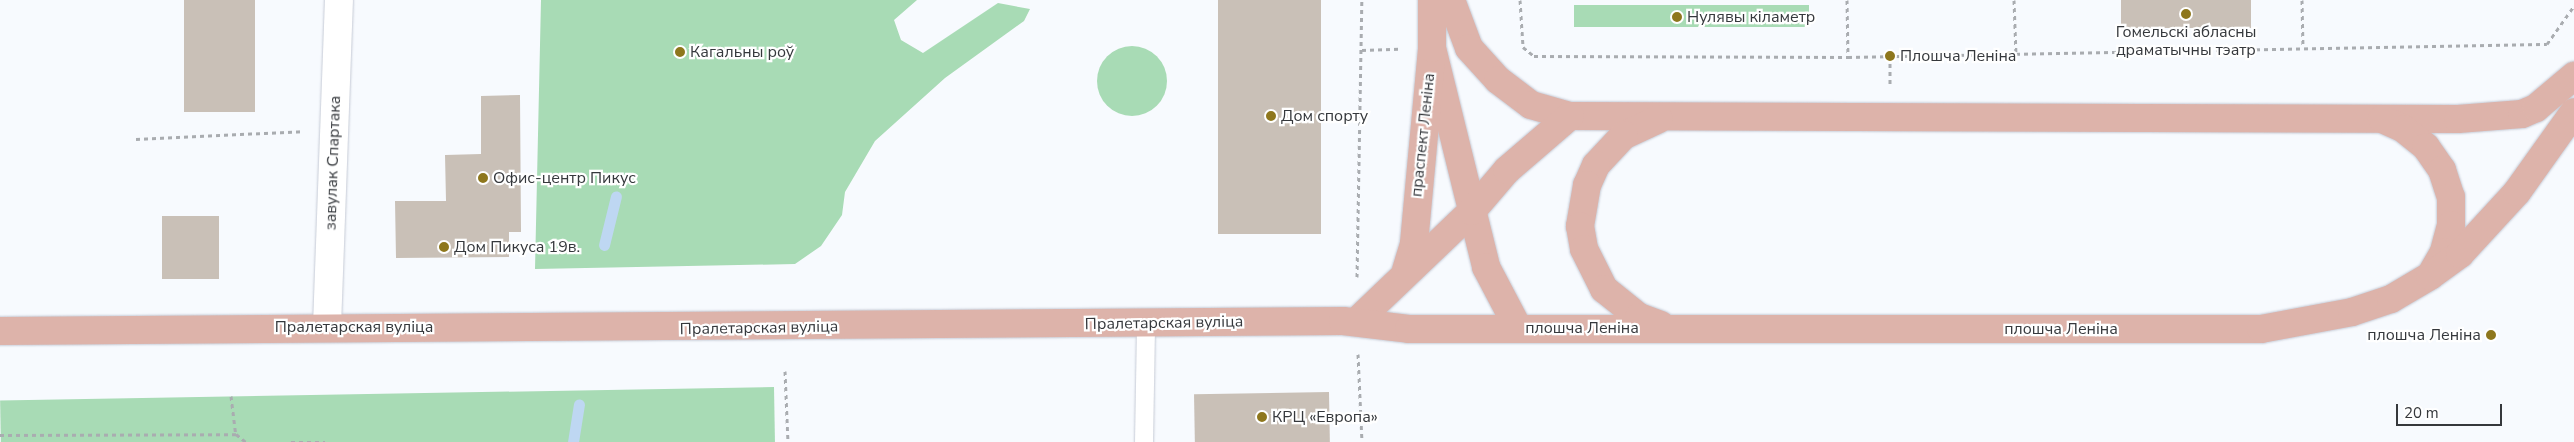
<!DOCTYPE html>
<meta charset="utf-8">
<style>
body{margin:0}
#map{position:relative;width:2574px;height:442px;overflow:hidden;background:#f7fafe;font-family:"Nunito Sans",sans-serif}
div>[style]{position:absolute}
.green>*{inset:0;background:#a8dbb5;transform-origin:0 0}
.round{border-radius:50%}
.stream>*{height:11px;margin:-5.5px;padding:0 5.5px;transform-origin:5.5px;border-radius:5.5px;background:#bed7f2}
.building>*{inset:0;background:#c9c0b7;transform-origin:0 0}
.path>*{height:3px;margin-top:-1.5px;transform-origin:0;background:repeating-linear-gradient(90deg,#a9acb0 0 4px,transparent 0 8px)}
.roads{filter:drop-shadow(0 0 1px #c6cbd6) drop-shadow(0 0 1px #c6cbd6)}
.service>*{height:18px;margin:-9px;padding:0 9px;transform-origin:9px;border-radius:9px;background:#fff}
.minor>*{height:28px;margin:-14px;padding:0 14px;transform-origin:14px;border-radius:14px;background:#fff}
.primary>*{height:28px;margin:-14px;padding:0 14px;transform-origin:14px;border-radius:14px;background:#ddb3aa}
.dots>*{width:14px;height:14px;translate:-50% -50%;box-sizing:border-box;border:2px solid #fff;border-radius:50%}
span{translate:-50% -50%;white-space:nowrap;text-align:center;line-height:1.15;-webkit-text-stroke:4.5px #fff;paint-order:stroke}
.poi-label{font-size:16px;color:#35383c}
.left{translate:0 -50%;text-align:left}
.right{translate:-100% -50%;text-align:right}
.street-label{font-size:16px;color:#35383c}
.scale{position:absolute;left:2396px;top:404px;width:106px;height:22px;box-sizing:border-box;border:2px solid #35383c;border-top:0;padding-left:6px;font-size:15px;line-height:18px;white-space:nowrap;color:#35383c;-webkit-text-stroke:4px #fff;paint-order:stroke}
</style>
<div id="map">
<div class="green">
<div style="clip-path:polygon(541px 0,917px 0,894px 20px,901px 40px,923px 53px,998px 3px,1030px 9px,1024px 21px,945px 78px,875px 141px,845px 192px,842px 215px,821px 246px,795px 264px,535px 269px)"></div>
<div style="left:1574px;top:5px;width:235px;height:22px"></div>
<div class="round" style="left:1097px;top:46px;width:70px;height:70px"></div>
<div style="left:774px;top:387px;width:55px;height:774px;rotate:89deg"></div>
</div>
<div class="stream">
<div style="left:604px;top:245px;width:50px;rotate:-76.2deg"></div>
<div style="left:573px;top:442px;width:38px;rotate:-81deg"></div>
</div>
<div class="building">
<div style="left:184px;top:0;width:71px;height:112px"></div>
<div style="left:1218px;top:0;width:103px;height:234px"></div>
<div style="left:2121px;top:0;width:130px;height:28px"></div>
<div style="clip-path:polygon(520px 95px,521px 232px,509px 232px,509px 257px,396px 258px,395px 201px,446px 201px,445px 155px,481px 154px,481px 96px)"></div>
<div style="left:162px;top:216px;width:57px;height:63px"></div>
<div style="left:1329px;top:392px;width:50px;height:135px;rotate:89deg"></div>
</div>
<div class="path">
<div style="left:1520px;top:0;width:47px;rotate:86.3deg"></div>
<div style="left:1523px;top:47px;width:14px;rotate:39deg"></div>
<div style="left:1534px;top:56px;width:314px;rotate:0.2deg"></div>
<div style="left:1848px;top:57px;width:699px;rotate:-1.07deg"></div>
<div style="left:2547px;top:44px;width:47px;rotate:-54.6deg"></div>
<div style="left:1847px;top:0;width:57px;rotate:89deg"></div>
<div style="left:2014px;top:0;width:54px;rotate:87.9deg"></div>
<div style="left:2302px;top:0;width:46px;rotate:88.8deg"></div>
<div style="left:1362px;top:50px;width:37px;rotate:-2deg"></div>
<div style="left:1890px;top:56px;width:30px;rotate:90deg"></div>
<div style="left:136px;top:139px;width:167px;rotate:-2.7deg"></div>
<div style="left:1357px;top:277px;width:277px;rotate:-89deg"></div>
<div style="left:1358px;top:354px;width:88px;rotate:87.4deg"></div>
<div style="left:785px;top:371px;width:71px;rotate:87.6deg"></div>
<div style="left:231px;top:396px;width:38px;rotate:83deg"></div>
<div style="left:236px;top:434px;width:13px;rotate:39deg"></div>
<div style="left:0;top:435px;width:236px;rotate:-0.2deg"></div>
<div style="left:291px;top:442px;width:34px"></div>
</div>
<div class="roads">
<div class="service">
<div style="left:1144px;top:442px;width:119px;rotate:-89deg"></div>
</div>
<div class="minor">
<div style="left:327px;top:326px;width:326px;rotate:-87.9deg"></div>
</div>
<div class="primary">
<div style="left:1451px;top:0;width:51px;rotate:69.4deg"></div>
<div style="left:1469px;top:48px;width:43px;rotate:47.8deg"></div>
<div style="left:1498px;top:80px;width:41px;rotate:37.1deg"></div>
<div style="left:1531px;top:105px;width:41px;rotate:15.8deg"></div>
<div style="left:1570px;top:116px;width:888px;rotate:0.19deg"></div>
<div style="left:2458px;top:119px;width:64px;rotate:-4.5deg"></div>
<div style="left:2522px;top:114px;width:15px;rotate:-23deg"></div>
<div style="left:2536px;top:108px;width:50px;rotate:-40.1deg"></div>
<div style="left:1432px;top:48px;width:226px;rotate:76.1deg"></div>
<div style="left:1486px;top:267px;width:69px;rotate:62.3deg"></div>
<div style="left:1659px;top:119px;width:38px;rotate:155deg"></div>
<div style="left:1624px;top:135px;width:41px;rotate:133deg"></div>
<div style="left:1596px;top:165px;width:22px;rotate:114deg"></div>
<div style="left:1587px;top:185px;width:42px;rotate:99.7deg"></div>
<div style="left:1580px;top:226px;width:23px;rotate:80deg"></div>
<div style="left:1584px;top:249px;width:45px;rotate:63.4deg"></div>
<div style="left:1604px;top:289px;width:45px;rotate:38.7deg"></div>
<div style="left:1639px;top:317px;width:23px;rotate:20deg"></div>
<div style="left:2382px;top:119px;width:24px;rotate:24deg"></div>
<div style="left:2404px;top:129px;width:28px;rotate:39deg"></div>
<div style="left:2426px;top:147px;width:28px;rotate:55deg"></div>
<div style="left:2442px;top:170px;width:28px;rotate:72deg"></div>
<div style="left:2451px;top:197px;width:28px;rotate:90deg"></div>
<div style="left:2451px;top:225px;width:28px;rotate:105deg"></div>
<div style="left:2444px;top:252px;width:24px;rotate:120deg"></div>
<div style="left:1406px;top:270px;width:28px;rotate:-73deg"></div>
<div style="left:1414px;top:243px;width:196px;rotate:-84.7deg"></div>
<div style="left:1432px;top:48px;width:48px;rotate:-90deg"></div>
<div style="left:1357px;top:321px;width:159px;rotate:-43.7deg"></div>
<div style="left:1472px;top:211px;width:54px;rotate:-49.5deg"></div>
<div style="left:1507px;top:170px;width:83px;rotate:-40.6deg"></div>
<div style="left:0;top:331px;width:1343px;rotate:-0.43deg"></div>
<div style="left:1343px;top:321px;width:66px;rotate:6.9deg"></div>
<div style="left:1409px;top:329px;width:852px"></div>
<div style="left:2261px;top:329px;width:93px;rotate:-10.6deg"></div>
<div style="left:2352px;top:312px;width:41px;rotate:-18.4deg"></div>
<div style="left:2391px;top:299px;width:45px;rotate:-30.5deg"></div>
<div style="left:2430px;top:276px;width:37px;rotate:-36deg"></div>
<div style="left:2460px;top:254px;width:84px;rotate:-47.4deg"></div>
<div style="left:2517px;top:192px;width:98px;rotate:-54.5deg"></div>
</div>
</div>
<div class="dots">
<div style="left:2186px;top:14px;background:#8e771d"></div>
<div style="left:1677px;top:17px;background:#8e771d"></div>
<div style="left:680px;top:52px;background:#8e771d"></div>
<div style="left:1890px;top:56px;background:#8e771d"></div>
<div style="left:1271px;top:116px;background:#8e771d"></div>
<div style="left:483px;top:178px;background:#8e771d"></div>
<div style="left:444px;top:247px;background:#8e771d"></div>
<div style="left:2491px;top:335px;background:#8e771d"></div>
<div style="left:1262px;top:417px;background:#8e771d"></div>
</div>
<div class="poi-label">
<span class="left" style="left:1687px;top:17px">Нулявы кіламетр</span>
<span style="left:2186px;top:41px">Гомельскі абласны<br>драматычны тэатр</span>
<span class="left" style="left:690px;top:52px">Кагальны роў</span>
<span class="left" style="left:1900px;top:56px">Плошча Леніна</span>
<span class="left" style="left:1281px;top:116px">Дом спорту</span>
<span class="left" style="left:493px;top:178px">Офис-центр Пикус</span>
<span class="left" style="left:454px;top:247px">Дом Пикуса 19в.</span>
<span class="right" style="left:2481px;top:335px">плошча Леніна</span>
<span class="left" style="left:1272px;top:417px">КРЦ «Европа»</span>
</div>
<div class="street-label">
<span style="left:1423px;top:135px;rotate:-84deg">праспект Леніна</span>
<span style="left:333px;top:163px;rotate:-88deg">завулак Спартака</span>
<span style="left:1164px;top:323px;rotate:-1deg">Пралетарская вуліца</span>
<span style="left:354px;top:327px">Пралетарская вуліца</span>
<span style="left:759px;top:328px;rotate:-1deg">Пралетарская вуліца</span>
<span style="left:1582px;top:328px">плошча Леніна</span>
<span style="left:2061px;top:329px">плошча Леніна</span>
</div>
<div class="scale">20 m</div>
</div>
